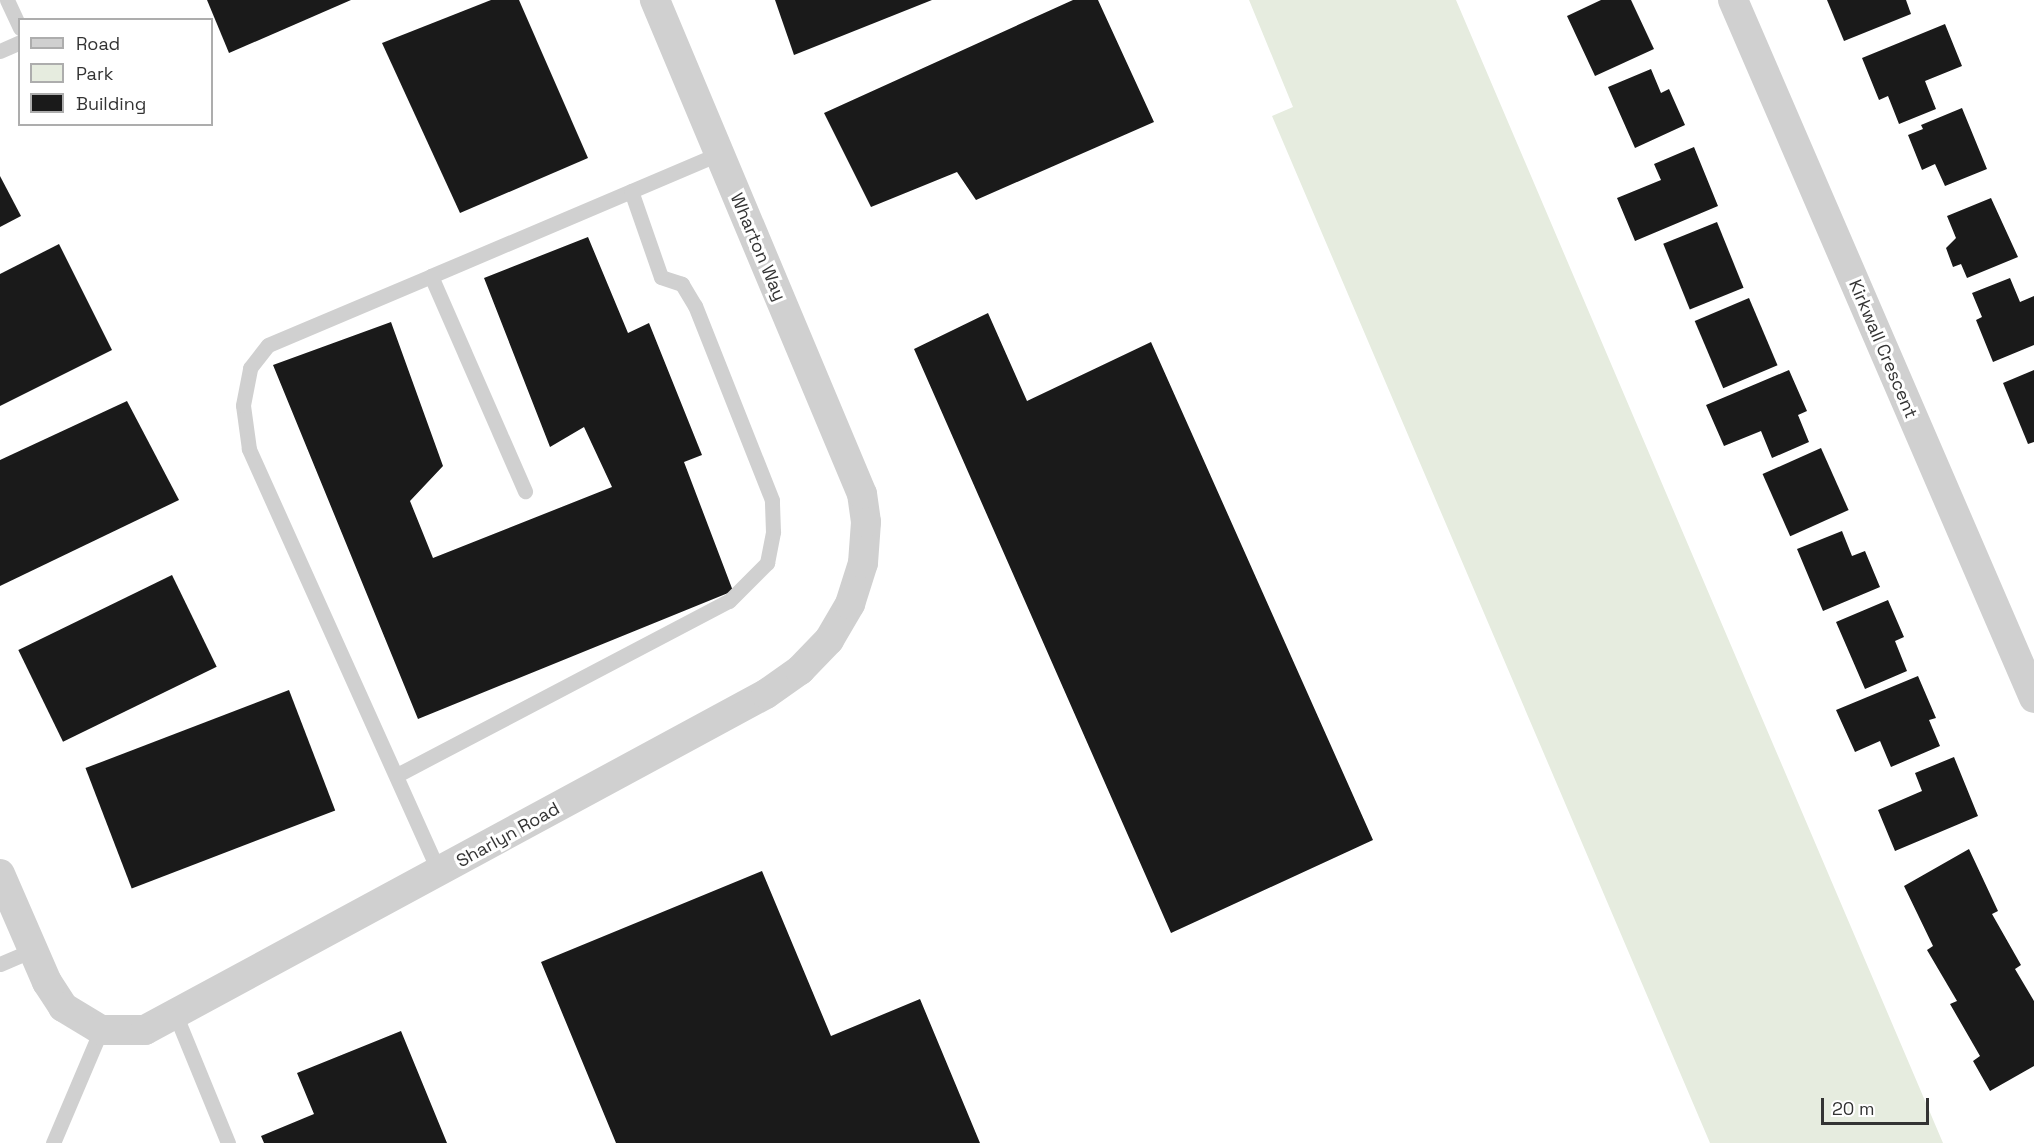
<!DOCTYPE html>
<style>
body{margin:0}
#map{position:relative;width:2034px;height:1143px;overflow:hidden;background:#fff;font-family:"Space Grotesk",sans-serif}
div>[style]{position:absolute}
.green>*{inset:0;background:#e6ecdf}
.building>*{inset:0;background:#1a1a1a;transform-origin:0 0}
.lane>*{height:15px;margin:-7.5px;padding:0 7.5px;transform-origin:7.5px;border-radius:7.5px;background:#d0d0d0}
.street>*{height:30px;margin:-15px;padding:0 15px;transform-origin:15px;border-radius:15px;background:#d0d0d0}
span{translate:-50% -50%;white-space:nowrap;text-align:center;line-height:1.15;-webkit-text-stroke:6px #fff;paint-order:stroke}
.street-label{font-size:18px;color:#333}
.legend{position:absolute;left:18px;top:18px;width:195px;height:108px;box-sizing:border-box;background:#fff;border:2px solid #adadad;margin:0;padding:8px 10px;list-style:none;font-size:18px;color:#333}
.legend li{display:flex;align-items:center;gap:12px;height:30px}
.legend b{width:30px;border:2px solid #adadad}
.scale{position:absolute;left:1821px;top:1098px;width:108px;height:27px;box-sizing:border-box;border:3px solid #333;border-top:0;padding-left:8px;font-size:18px;line-height:21px;white-space:nowrap;color:#333;-webkit-text-stroke:4px #fff;paint-order:stroke}
</style>
<div id="map">
<div class="green">
<div style="clip-path:polygon(1249px 0,1456px 0,1943px 1143px,1710px 1143px,1272px 116px,1293px 107px)"></div>
</div>
<div class="building">
<div style="clip-path:polygon(207px 0,351px 0,229px 53px)"></div>
<div style="clip-path:polygon(491px 0,519px 0,588px 158px,460px 213px,382px 43px)"></div>
<div style="clip-path:polygon(775px 0,932px 0,794px 55px)"></div>
<div style="clip-path:polygon(1073px 0,1098px 0,1154px 122px,976px 200px,957px 172px,871px 207px,824px 113px)"></div>
<div style="clip-path:polygon(1601px 0,1631px 0,1654px 49px,1595px 76px,1567px 16px)"></div>
<div style="clip-path:polygon(1827px 0,1906px 0,1911px 14px,1844px 41px)"></div>
<div style="clip-path:polygon(1945px 24px,1962px 66px,1925px 81px,1936px 109px,1899px 124px,1888px 96px,1879px 100px,1862px 58px)"></div>
<div style="clip-path:polygon(1651px 69px,1661px 93px,1669px 89px,1685px 125px,1635px 148px,1608px 87px)"></div>
<div style="clip-path:polygon(1962px 108px,1987px 169px,1945px 186px,1935px 164px,1922px 170px,1908px 135px,1923px 129px,1921px 125px)"></div>
<div style="clip-path:polygon(1694px 147px,1718px 206px,1635px 241px,1617px 198px,1661px 180px,1654px 164px)"></div>
<div style="clip-path:polygon(0 176px,21px 216px,0 227px)"></div>
<div style="clip-path:polygon(1991px 198px,2018px 257px,1967px 278px,1961px 264px,1953px 267px,1946px 248px,1956px 238px,1947px 216px)"></div>
<div style="left:1717px;top:222px;width:71px;height:58px;rotate:68deg"></div>
<div style="clip-path:polygon(588px 237px,628px 333px,649px 323px,702px 455px,684px 462px,733px 591px,418px 719px,273px 365px,391px 322px,443px 466px,410px 501px,433px 558px,612px 487px,584px 427px,550px 447px,484px 278px)"></div>
<div style="clip-path:polygon(59px 244px,112px 350px,0 406px,0 274px)"></div>
<div style="clip-path:polygon(2010px 278px,2020px 302px,2034px 296px,2034px 345px,1993px 362px,1976px 320px,1982px 317px,1972px 293px)"></div>
<div style="left:1749px;top:298px;width:73px;height:59px;rotate:67deg"></div>
<div style="clip-path:polygon(988px 313px,1027px 401px,1151px 342px,1373px 840px,1171px 933px,914px 349px)"></div>
<div style="clip-path:polygon(1789px 370px,1807px 411px,1798px 415px,1809px 442px,1772px 458px,1761px 431px,1724px 446px,1706px 405px)"></div>
<div style="clip-path:polygon(2034px 370px,2034px 442px,2028px 444px,2003px 383px)"></div>
<div style="clip-path:polygon(127px 401px,179px 500px,0 586px,0 460px)"></div>
<div style="left:1821px;top:448px;width:68px;height:64px;rotate:66deg"></div>
<div style="clip-path:polygon(1842px 531px,1852px 556px,1865px 551px,1880px 587px,1823px 611px,1797px 549px)"></div>
<div style="left:172px;top:575px;width:102px;height:171px;rotate:64deg"></div>
<div style="clip-path:polygon(1888px 600px,1904px 637px,1895px 641px,1907px 671px,1865px 689px,1836px 622px)"></div>
<div style="clip-path:polygon(1918px 676px,1936px 718px,1929px 720px,1940px 746px,1891px 767px,1880px 741px,1855px 752px,1836px 710px)"></div>
<div style="left:289px;top:690px;width:129px;height:218px;rotate:69deg"></div>
<div style="clip-path:polygon(1954px 757px,1978px 816px,1895px 851px,1878px 810px,1922px 791px,1915px 773px)"></div>
<div style="clip-path:polygon(1969px 849px,1998px 911px,1992px 914px,2021px 965px,2015px 969px,2034px 1001px,2034px 1066px,1990px 1091px,1973px 1061px,1980px 1056px,1950px 1004px,1957px 1001px,1927px 950px,1933px 946px,1904px 886px)"></div>
<div style="clip-path:polygon(762px 871px,831px 1036px,920px 999px,980px 1143px,616px 1143px,541px 962px)"></div>
<div style="clip-path:polygon(401px 1031px,447px 1143px,264px 1143px,261px 1136px,314px 1114px,297px 1073px)"></div>
</div>
<div class="lane">
<div style="left:7px;top:0;width:31px;rotate:65deg"></div>
<div style="left:0;top:51px;width:22px;rotate:-24deg"></div>
<div style="left:431px;top:276px;width:313px;rotate:-23deg"></div>
<div style="left:397px;top:775px;width:375px;rotate:-27.7deg"></div>
<div style="left:729px;top:601px;width:54px;rotate:-45deg"></div>
<div style="left:767px;top:563px;width:32px;rotate:-79deg"></div>
<div style="left:773px;top:532px;width:32px;rotate:-92deg"></div>
<div style="left:772px;top:500px;width:209px;rotate:-111.6deg"></div>
<div style="left:695px;top:306px;width:26px;rotate:-121deg"></div>
<div style="left:682px;top:284px;width:22px;rotate:-162deg"></div>
<div style="left:661px;top:277px;width:91px;rotate:-109.2deg"></div>
<div style="left:439px;top:872px;width:464px;rotate:-114.2deg"></div>
<div style="left:249px;top:449px;width:44px;rotate:-97.8deg"></div>
<div style="left:243px;top:405px;width:38px;rotate:-79deg"></div>
<div style="left:250px;top:368px;width:29px;rotate:-52deg"></div>
<div style="left:268px;top:345px;width:177px;rotate:-22.9deg"></div>
<div style="left:431px;top:276px;width:235px;rotate:66.4deg"></div>
<div style="left:0;top:964px;width:36px;rotate:-23deg"></div>
<div style="left:176px;top:1016px;width:137px;rotate:67.7deg"></div>
<div style="left:53px;top:1143px;width:123px;rotate:-67deg"></div>
</div>
<div class="street">
<div style="left:1733px;top:0;width:760px;rotate:66.67deg"></div>
<div style="left:0;top:874px;width:118px;rotate:66.5deg"></div>
<div style="left:47px;top:982px;width:30px;rotate:57deg"></div>
<div style="left:63px;top:1007px;width:44px;rotate:31.2deg"></div>
<div style="left:101px;top:1030px;width:44px"></div>
<div style="left:145px;top:1030px;width:706px;rotate:-28.42deg"></div>
<div style="left:766px;top:694px;width:42px;rotate:-35.2deg"></div>
<div style="left:800px;top:670px;width:42px;rotate:-46deg"></div>
<div style="left:829px;top:640px;width:42px;rotate:-59.7deg"></div>
<div style="left:850px;top:604px;width:43px;rotate:-72.4deg"></div>
<div style="left:863px;top:563px;width:41px;rotate:-85.8deg"></div>
<div style="left:866px;top:522px;width:28px;rotate:-98deg"></div>
<div style="left:862px;top:494px;width:536px;rotate:-112.74deg"></div>
</div>
<div class="street-label">
<span style="left:758px;top:247px;rotate:67deg">Wharton Way</span>
<span style="left:1883px;top:349px;rotate:67deg">Kirkwall Crescent</span>
<span style="left:508px;top:835px;rotate:-29deg">Sharlyn Road</span>
</div>
<ul class="legend">
<li><b style="height:8px;background:#d0d0d0"></b>Road</li>
<li><b style="height:16px;background:#e6ecdf"></b>Park</li>
<li><b style="height:16px;background:#1a1a1a"></b>Building</li>
</ul>
<div class="scale">20 m</div>
</div>
